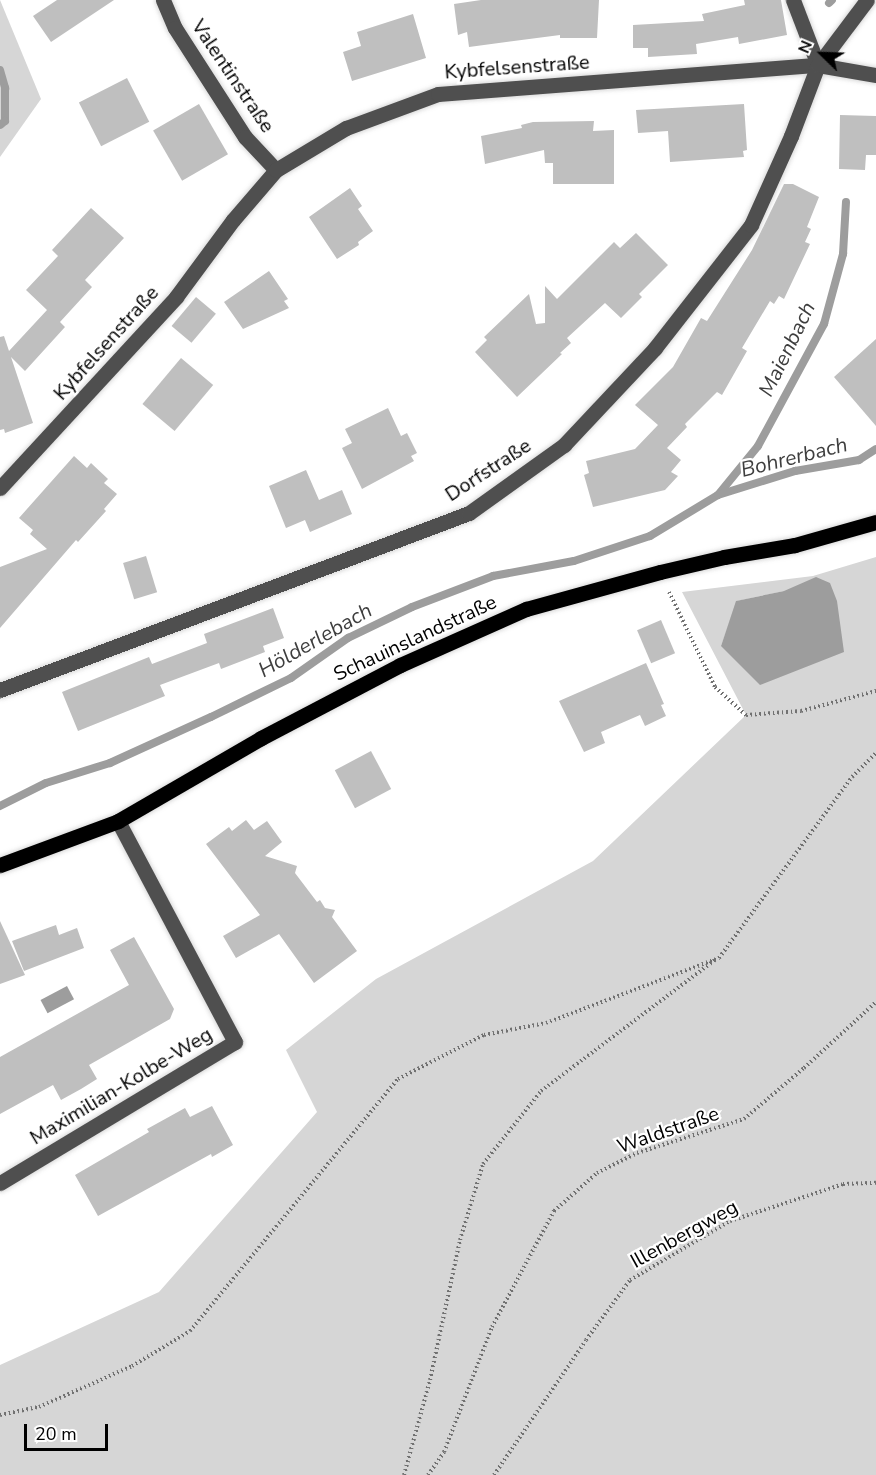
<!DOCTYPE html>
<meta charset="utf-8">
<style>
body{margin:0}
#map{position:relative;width:876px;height:1475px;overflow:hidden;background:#fff;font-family:"Nunito Sans",sans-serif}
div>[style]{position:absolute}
.green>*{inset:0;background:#d6d6d6}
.water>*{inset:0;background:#9d9d9d;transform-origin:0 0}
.stream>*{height:8px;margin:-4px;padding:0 4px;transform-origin:4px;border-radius:4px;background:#9d9d9d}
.building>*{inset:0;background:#bfbfbf;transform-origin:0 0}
.path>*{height:4px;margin-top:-2px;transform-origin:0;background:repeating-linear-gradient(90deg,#717171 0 1.5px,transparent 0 4.5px)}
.roads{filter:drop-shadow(0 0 2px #dbdbdb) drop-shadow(0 0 2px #dbdbdb)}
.minor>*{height:15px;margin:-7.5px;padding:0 7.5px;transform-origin:7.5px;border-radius:7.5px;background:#4f4f4f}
.major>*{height:15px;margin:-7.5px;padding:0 7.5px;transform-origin:7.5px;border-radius:7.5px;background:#000}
span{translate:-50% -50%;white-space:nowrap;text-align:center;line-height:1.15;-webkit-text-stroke:4.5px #fff;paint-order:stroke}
.street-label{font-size:20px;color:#000}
.water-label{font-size:21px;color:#3e3e3e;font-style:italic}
.north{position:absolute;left:792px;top:24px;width:60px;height:60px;-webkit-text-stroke:4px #fff;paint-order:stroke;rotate:293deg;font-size:16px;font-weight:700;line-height:24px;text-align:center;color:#000}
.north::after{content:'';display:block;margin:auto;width:21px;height:27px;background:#000;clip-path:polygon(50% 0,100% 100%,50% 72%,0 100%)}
.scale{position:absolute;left:24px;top:1424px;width:84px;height:27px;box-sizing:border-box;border:3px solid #000;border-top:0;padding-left:8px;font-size:18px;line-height:21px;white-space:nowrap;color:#000;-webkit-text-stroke:4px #fff;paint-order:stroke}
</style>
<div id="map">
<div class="green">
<div style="clip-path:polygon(0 0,41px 99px,0 157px)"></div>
<div style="clip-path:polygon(evenodd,876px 557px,876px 1475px,0 1475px,0 1365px,159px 1292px,317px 1112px,286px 1050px,376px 979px,593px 861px,746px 715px,682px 592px,813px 576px,876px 557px,784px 591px,721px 646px,737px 601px,784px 591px)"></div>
</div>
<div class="water">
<div style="clip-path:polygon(816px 577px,830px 583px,837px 601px,844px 652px,760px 685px,721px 646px,736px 601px,784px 591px)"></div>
<div style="left:67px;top:986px;width:15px;height:30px;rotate:62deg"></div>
</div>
<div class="stream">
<div style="left:829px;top:3px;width:4px;rotate:-45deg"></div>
<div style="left:0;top:70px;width:19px;rotate:74deg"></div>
<div style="left:5px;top:88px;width:33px;rotate:90deg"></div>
<div style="left:5px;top:121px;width:6px;rotate:141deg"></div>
<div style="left:718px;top:495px;width:63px;rotate:-50.8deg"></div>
<div style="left:758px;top:446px;width:139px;rotate:-61.6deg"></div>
<div style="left:824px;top:324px;width:73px;rotate:-74.8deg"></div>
<div style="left:843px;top:254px;width:52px;rotate:-86.7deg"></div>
<div style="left:0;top:806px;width:51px;rotate:-26.6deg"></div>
<div style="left:46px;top:783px;width:67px;rotate:-17.4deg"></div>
<div style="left:110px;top:763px;width:111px;rotate:-24.5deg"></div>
<div style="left:211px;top:717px;width:89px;rotate:-26deg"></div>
<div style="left:291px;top:678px;width:70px;rotate:-35.1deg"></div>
<div style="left:348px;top:638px;width:71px;rotate:-25.8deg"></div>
<div style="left:412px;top:607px;width:87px;rotate:-20.9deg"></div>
<div style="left:493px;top:576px;width:82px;rotate:-10.5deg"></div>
<div style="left:574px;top:561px;width:80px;rotate:-18.2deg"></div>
<div style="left:650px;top:536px;width:79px;rotate:-31.1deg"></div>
<div style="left:718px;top:495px;width:81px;rotate:-17.3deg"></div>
<div style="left:795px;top:471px;width:65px;rotate:-9.8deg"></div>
<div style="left:859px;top:460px;width:20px;rotate:-33deg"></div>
</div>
<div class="building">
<div style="clip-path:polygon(57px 0,114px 0,51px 42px,33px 16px)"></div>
<div style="clip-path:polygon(481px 0,599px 0,597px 38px,560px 38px,560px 35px,469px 47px,467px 32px,458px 35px,454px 4px)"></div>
<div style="clip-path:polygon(744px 0,781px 0,787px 35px,739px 44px,738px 37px,696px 44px,697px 54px,648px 57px,648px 48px,633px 48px,633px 25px,704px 21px,702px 14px,745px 5px)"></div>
<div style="clip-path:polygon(413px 14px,426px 58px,352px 81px,343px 52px,361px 46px,357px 32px)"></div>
<div style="left:127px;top:78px;width:49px;height:54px;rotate:63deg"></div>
<div style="left:199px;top:104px;width:58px;height:53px;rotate:60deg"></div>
<div style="clip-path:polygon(744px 104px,747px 150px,743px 151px,744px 157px,670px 162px,668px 131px,638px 133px,636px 110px)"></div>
<div style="clip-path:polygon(840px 115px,876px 116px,876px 155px,866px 155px,865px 170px,839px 169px)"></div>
<div style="clip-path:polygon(594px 121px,593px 131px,614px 130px,614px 184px,553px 184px,553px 163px,545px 163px,544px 150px,485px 164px,481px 136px,522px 128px,521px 125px,533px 122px)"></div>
<div style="clip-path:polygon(784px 184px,793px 184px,819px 197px,807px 227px,811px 229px,805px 242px,810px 244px,784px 299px,779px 296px,774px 304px,770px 301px,742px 348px,747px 351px,722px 395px,717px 392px,685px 424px,687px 427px,667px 448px,681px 460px,671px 472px,678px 476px,665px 490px,593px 507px,584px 475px,589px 473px,586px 461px,635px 449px,658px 425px,635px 405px,673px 367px,701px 318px,707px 321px,752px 250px)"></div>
<div style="clip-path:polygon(350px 188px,362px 206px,358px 209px,373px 231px,358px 242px,359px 245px,337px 259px,309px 217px)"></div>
<div style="clip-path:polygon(91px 208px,124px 238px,85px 280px,92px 287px,60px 322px,65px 327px,25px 371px,11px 357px,33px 423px,5px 433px,4px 429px,0 430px,0 337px,4px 336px,9px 351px,47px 310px,26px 290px,58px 256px,52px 250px)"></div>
<div style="clip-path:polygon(636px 233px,668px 265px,639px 294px,642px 297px,621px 318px,605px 303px,567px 338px,571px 343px,560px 353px,562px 354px,517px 397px,475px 352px,487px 340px,484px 337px,529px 294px,536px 324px,545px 323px,545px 286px,557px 299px,614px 242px,620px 248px)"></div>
<div style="clip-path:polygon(269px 271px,288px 299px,284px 301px,289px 308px,243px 329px,224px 302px)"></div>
<div style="left:196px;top:297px;width:26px;height:38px;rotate:40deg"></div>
<div style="clip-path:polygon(876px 339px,876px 426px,834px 377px)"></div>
<div style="left:181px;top:358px;width:42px;height:60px;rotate:40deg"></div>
<div style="clip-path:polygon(388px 408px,401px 436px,407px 433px,417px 453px,411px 456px,414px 461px,362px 489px,342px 448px,352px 443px,345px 429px)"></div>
<div style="clip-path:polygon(74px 456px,87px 468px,91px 463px,108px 479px,104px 483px,117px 494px,104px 509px,106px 511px,78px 542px,76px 540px,0 628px,0 567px,47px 549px,30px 534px,33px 530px,19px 518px)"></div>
<div style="clip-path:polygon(306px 470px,319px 500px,342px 490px,352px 514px,310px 532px,305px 520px,286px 528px,269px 486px)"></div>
<div style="left:146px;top:556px;width:38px;height:24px;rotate:73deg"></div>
<div style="clip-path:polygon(273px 608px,284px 638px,263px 646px,265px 652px,221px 669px,219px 663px,160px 685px,165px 696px,78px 731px,62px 692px,149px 657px,152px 664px,207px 643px,204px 634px)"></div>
<div style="left:661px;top:620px;width:36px;height:26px;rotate:67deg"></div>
<div style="clip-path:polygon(646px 663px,664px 704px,661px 705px,666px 716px,645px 726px,640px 715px,601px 732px,605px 743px,584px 752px,559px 701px)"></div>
<div style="left:371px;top:751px;width:43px;height:41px;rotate:62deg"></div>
<div style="clip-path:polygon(246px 820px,254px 830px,267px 821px,282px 842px,265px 856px,297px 866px,295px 873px,317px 902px,320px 900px,325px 908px,335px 910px,332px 917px,357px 951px,314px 983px,279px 934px,236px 958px,223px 936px,260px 915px,206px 844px,229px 827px,232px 831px)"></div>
<div style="clip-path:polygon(0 921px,25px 975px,0 984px)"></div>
<div style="clip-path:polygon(56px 925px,59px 935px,77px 928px,84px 948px,24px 971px,12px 941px)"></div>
<div style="clip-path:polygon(134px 937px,174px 1009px,170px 1019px,89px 1065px,97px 1079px,81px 1089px,61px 1100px,53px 1085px,0 1114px,0 1057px,129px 985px,110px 950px)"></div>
<div style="clip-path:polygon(212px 1106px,233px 1145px,212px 1157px,211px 1154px,98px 1216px,75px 1175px,149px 1132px,147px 1129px,185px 1108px,190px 1117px)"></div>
</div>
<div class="path">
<div style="left:669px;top:592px;width:106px;rotate:64.2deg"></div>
<div style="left:715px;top:687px;width:42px;rotate:42.1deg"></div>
<div style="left:746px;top:715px;width:55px;rotate:-4.2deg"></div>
<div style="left:801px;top:711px;width:78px;rotate:-14.9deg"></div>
<div style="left:0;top:1415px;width:40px;rotate:-12deg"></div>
<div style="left:39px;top:1407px;width:102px;rotate:-23.8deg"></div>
<div style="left:132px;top:1366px;width:68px;rotate:-31.1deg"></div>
<div style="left:190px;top:1331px;width:327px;rotate:-50.5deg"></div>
<div style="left:398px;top:1079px;width:97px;rotate:-27.1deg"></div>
<div style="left:484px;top:1035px;width:63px;rotate:-11deg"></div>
<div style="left:546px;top:1023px;width:185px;rotate:-20.6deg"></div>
<div style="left:719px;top:958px;width:225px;rotate:-53.7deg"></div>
<div style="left:852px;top:777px;width:34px;rotate:-45deg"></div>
<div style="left:404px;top:1475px;width:98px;rotate:-74.7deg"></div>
<div style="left:430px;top:1380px;width:143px;rotate:-77.9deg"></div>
<div style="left:460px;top:1240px;width:79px;rotate:-73.2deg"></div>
<div style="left:483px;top:1164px;width:93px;rotate:-51.5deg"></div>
<div style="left:541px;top:1091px;width:218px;rotate:-37deg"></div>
<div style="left:428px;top:1475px;width:28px;rotate:-55deg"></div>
<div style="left:444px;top:1452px;width:134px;rotate:-69deg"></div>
<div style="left:492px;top:1327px;width:132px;rotate:-61.9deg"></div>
<div style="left:554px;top:1211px;width:57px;rotate:-41.5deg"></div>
<div style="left:597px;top:1173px;width:45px;rotate:-26.6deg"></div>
<div style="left:637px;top:1153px;width:112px;rotate:-17.6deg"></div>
<div style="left:744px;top:1119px;width:79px;rotate:-40.4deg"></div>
<div style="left:804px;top:1068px;width:98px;rotate:-42.5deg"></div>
<div style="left:494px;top:1475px;width:163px;rotate:-55.7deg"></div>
<div style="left:586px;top:1340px;width:74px;rotate:-53.7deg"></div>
<div style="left:630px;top:1280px;width:116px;rotate:-30.5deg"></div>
<div style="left:730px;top:1221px;width:119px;rotate:-18.1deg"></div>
<div style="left:843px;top:1184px;width:33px;rotate:-2deg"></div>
</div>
<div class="roads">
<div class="minor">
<div style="left:163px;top:0;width:30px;rotate:67deg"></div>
<div style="left:175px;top:28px;width:130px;rotate:57.3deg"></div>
<div style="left:245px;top:137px;width:45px;rotate:46.8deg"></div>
<div style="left:793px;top:0;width:70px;rotate:69deg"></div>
<div style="left:0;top:488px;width:260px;rotate:-47.3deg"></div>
<div style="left:176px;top:297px;width:96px;rotate:-53.5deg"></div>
<div style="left:233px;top:220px;width:66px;rotate:-49.3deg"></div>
<div style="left:276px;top:170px;width:82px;rotate:-31deg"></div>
<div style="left:346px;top:128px;width:98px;rotate:-20.3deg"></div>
<div style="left:438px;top:94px;width:381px;rotate:-4.4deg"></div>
<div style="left:818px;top:65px;width:59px;rotate:9.8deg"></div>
<div style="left:0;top:690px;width:501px;rotate:-20.68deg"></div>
<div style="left:469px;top:513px;width:117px;rotate:-35.6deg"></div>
<div style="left:564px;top:445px;width:133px;rotate:-46.8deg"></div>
<div style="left:655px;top:348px;width:156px;rotate:-52deg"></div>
<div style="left:751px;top:225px;width:98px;rotate:-65.8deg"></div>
<div style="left:791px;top:136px;width:76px;rotate:-69.2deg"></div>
<div style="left:818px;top:65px;width:81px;rotate:-53deg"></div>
<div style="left:0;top:1183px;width:274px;rotate:-31deg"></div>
<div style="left:235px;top:1042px;width:250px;rotate:-117.9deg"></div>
</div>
<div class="major">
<div style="left:0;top:865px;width:126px;rotate:-20.4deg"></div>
<div style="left:118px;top:821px;width:165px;rotate:-30.1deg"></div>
<div style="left:261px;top:738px;width:157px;rotate:-27.7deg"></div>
<div style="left:400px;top:665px;width:138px;rotate:-24deg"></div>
<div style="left:526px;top:609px;width:139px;rotate:-15.4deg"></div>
<div style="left:660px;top:572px;width:66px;rotate:-13.2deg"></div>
<div style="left:724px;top:557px;width:72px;rotate:-9.6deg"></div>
<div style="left:795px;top:545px;width:84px;rotate:-15.9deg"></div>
</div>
</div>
<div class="street-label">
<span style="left:517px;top:67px;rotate:-4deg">Kybfelsenstraße</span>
<span style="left:233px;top:76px;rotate:56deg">Valentinstraße</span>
<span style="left:106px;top:343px;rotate:-48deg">Kybfelsenstraße</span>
<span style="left:488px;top:470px;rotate:-33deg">Dorfstraße</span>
<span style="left:415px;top:638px;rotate:-25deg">Schauinslandstraße</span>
<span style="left:121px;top:1086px;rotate:-31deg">Maximilian-Kolbe-Weg</span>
<span style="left:668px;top:1130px;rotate:-19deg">Waldstraße</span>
<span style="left:684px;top:1234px;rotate:-29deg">Illenbergweg</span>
</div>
<div class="water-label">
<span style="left:787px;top:349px;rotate:-64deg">Maienbach</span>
<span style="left:794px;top:457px;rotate:-14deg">Bohrerbach</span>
<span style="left:315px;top:640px;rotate:-30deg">Hölderlebach</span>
</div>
<div class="north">N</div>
<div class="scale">20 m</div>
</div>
